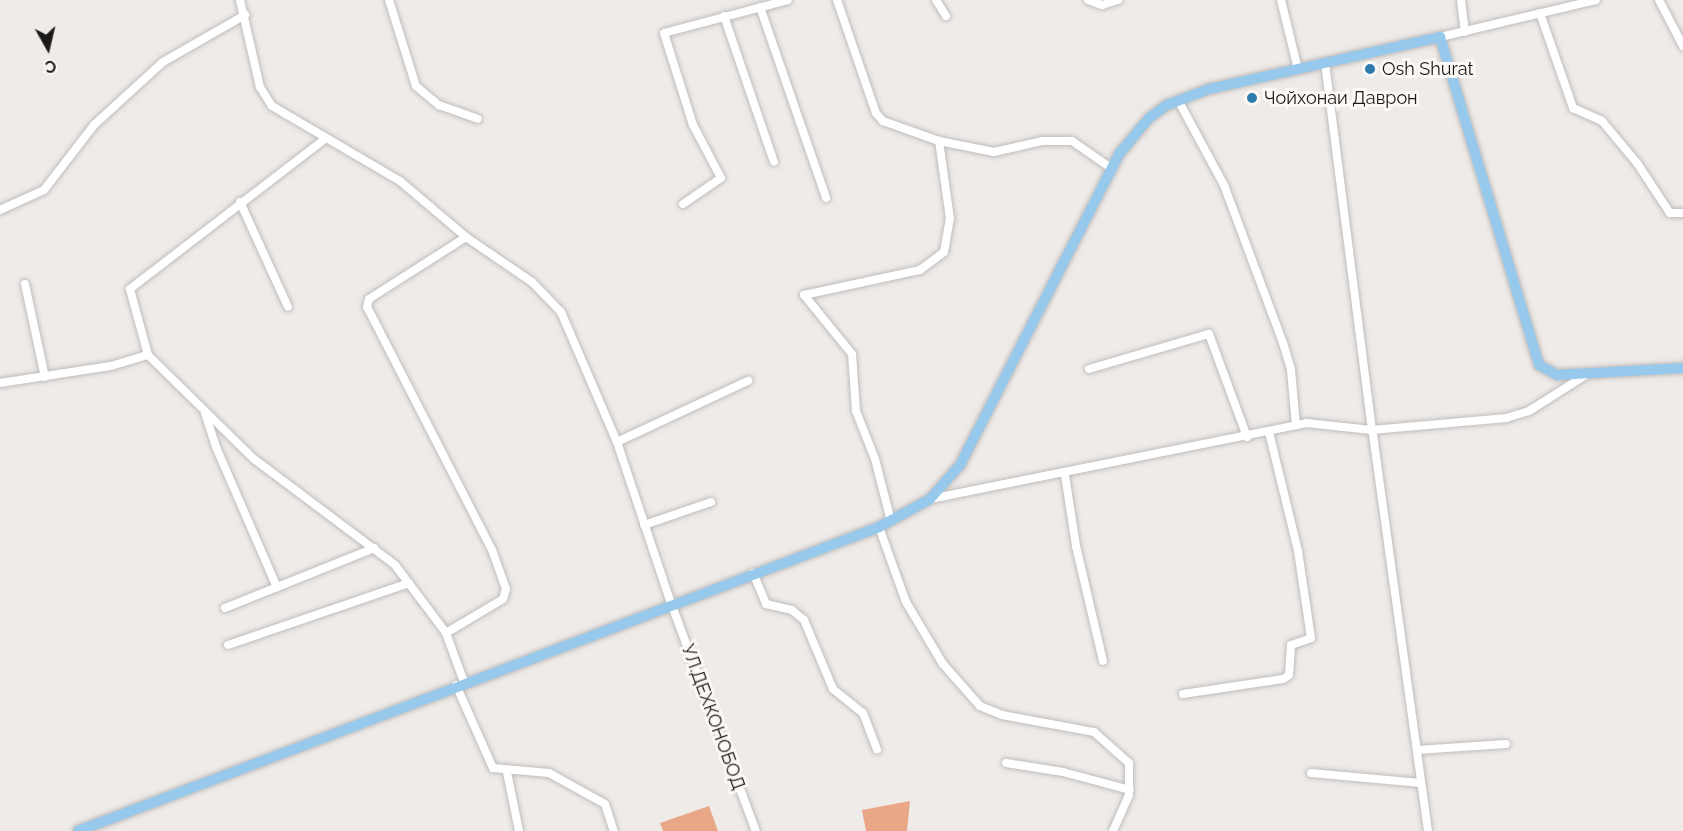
<!DOCTYPE html>
<meta charset="utf-8">
<style>
body{margin:0}
#map{position:relative;width:1683px;height:831px;overflow:hidden;background:#eeebe9;font-family:Raleway,sans-serif}
div>[style]{position:absolute}
.green>*{inset:0;background:#e9a787}
.roads{filter:drop-shadow(0 0 2px #c0bdbc) drop-shadow(0 0 2px #c0bdbc)}
.minor>*{height:8px;margin:-4px;padding:0 4px;transform-origin:4px;border-radius:4px;background:#fff}
.major>*{height:10px;margin:-5px;padding:0 5px;transform-origin:5px;border-radius:5px;background:#97c9ec}
.dots>*{width:16px;height:16px;translate:-50% -50%;box-sizing:border-box;border:3px solid #fbf8f6;border-radius:50%}
span{translate:-50% -50%;white-space:nowrap;text-align:center;line-height:1.15;-webkit-text-stroke:6px #fbf8f6;paint-order:stroke}
.poi-label{font-size:18px;color:#1b1a19}
.left{translate:0 -50%;text-align:left}
.street-label{font-size:18px;color:#1b1a19}
.north{position:absolute;left:18px;top:18px;width:60px;height:60px;-webkit-text-stroke:4px #fbf8f6;paint-order:stroke;rotate:172deg;font-size:16px;font-weight:700;line-height:24px;text-align:center;color:#1b1a19}
.north::after{content:'';display:block;margin:auto;width:21px;height:27px;background:#1b1a19;clip-path:polygon(50% 0,100% 100%,50% 72%,0 100%)}
</style>
<div id="map">
<div class="green">
<div style="clip-path:polygon(910px 801px,907px 831px,866px 831px,862px 810px)"></div>
<div style="clip-path:polygon(709px 806px,718px 831px,663px 831px,660px 823px)"></div>
</div>
<div class="roads">
<div class="minor">
<div style="left:240px;top:0;width:89px;rotate:77.1deg"></div>
<div style="left:260px;top:87px;width:22px;rotate:58deg"></div>
<div style="left:272px;top:106px;width:148px;rotate:30.4deg"></div>
<div style="left:400px;top:181px;width:87px;rotate:40.3deg"></div>
<div style="left:466px;top:237px;width:80px;rotate:34.3deg"></div>
<div style="left:532px;top:282px;width:42px;rotate:46deg"></div>
<div style="left:561px;top:312px;width:142px;rotate:66.7deg"></div>
<div style="left:617px;top:442px;width:170px;rotate:71.5deg"></div>
<div style="left:671px;top:603px;width:243px;rotate:69.6deg"></div>
<div style="left:389px;top:0;width:90px;rotate:72.6deg"></div>
<div style="left:416px;top:86px;width:30px;rotate:40deg"></div>
<div style="left:439px;top:105px;width:41px;rotate:19.7deg"></div>
<div style="left:837px;top:0;width:120px;rotate:71deg"></div>
<div style="left:876px;top:113px;width:11px;rotate:49deg"></div>
<div style="left:883px;top:121px;width:59px;rotate:19.7deg"></div>
<div style="left:939px;top:141px;width:56px;rotate:11.3deg"></div>
<div style="left:994px;top:152px;width:49px;rotate:-12.9deg"></div>
<div style="left:1042px;top:141px;width:30px"></div>
<div style="left:1072px;top:141px;width:47px;rotate:34.7deg"></div>
<div style="left:936px;top:0;width:19px;rotate:58deg"></div>
<div style="left:1088px;top:0;width:15px;rotate:20deg"></div>
<div style="left:1102px;top:5px;width:17px;rotate:-17deg"></div>
<div style="left:1281px;top:0;width:71px;rotate:76.2deg"></div>
<div style="left:1461px;top:0;width:32px;rotate:83deg"></div>
<div style="left:1659px;top:0;width:52px;rotate:62.4deg"></div>
<div style="left:760px;top:7px;width:202px;rotate:70.9deg"></div>
<div style="left:1540px;top:13px;width:101px;rotate:70.8deg"></div>
<div style="left:1573px;top:108px;width:32px;rotate:24deg"></div>
<div style="left:1602px;top:121px;width:55px;rotate:50.2deg"></div>
<div style="left:1637px;top:163px;width:60px;rotate:56.6deg"></div>
<div style="left:1670px;top:213px;width:13px"></div>
<div style="left:724px;top:16px;width:154px;rotate:71.1deg"></div>
<div style="left:1440px;top:37px;width:160px;rotate:-13.3deg"></div>
<div style="left:1178px;top:100px;width:97px;rotate:61.6deg"></div>
<div style="left:1224px;top:185px;width:169px;rotate:69.5deg"></div>
<div style="left:1283px;top:343px;width:28px;rotate:73deg"></div>
<div style="left:1291px;top:370px;width:55px;rotate:84.8deg"></div>
<div style="left:240px;top:202px;width:115px;rotate:65.4deg"></div>
<div style="left:683px;top:204px;width:46px;rotate:-34.4deg"></div>
<div style="left:721px;top:178px;width:60px;rotate:-117.8deg"></div>
<div style="left:693px;top:125px;width:96px;rotate:-107.5deg"></div>
<div style="left:664px;top:33px;width:128px;rotate:-14.9deg"></div>
<div style="left:0;top:210px;width:48px;rotate:-24.4deg"></div>
<div style="left:44px;top:190px;width:82px;rotate:-52.4deg"></div>
<div style="left:94px;top:125px;width:93px;rotate:-42.4deg"></div>
<div style="left:163px;top:62px;width:95px;rotate:-29.8deg"></div>
<div style="left:25px;top:284px;width:95px;rotate:77.9deg"></div>
<div style="left:148px;top:355px;width:68px;rotate:-105.3deg"></div>
<div style="left:130px;top:289px;width:247px;rotate:-37.6deg"></div>
<div style="left:1089px;top:369px;width:125px;rotate:-16.3deg"></div>
<div style="left:1209px;top:334px;width:110px;rotate:69.7deg"></div>
<div style="left:0;top:383px;width:112px;rotate:-8.7deg"></div>
<div style="left:111px;top:366px;width:39px;rotate:-17deg"></div>
<div style="left:148px;top:355px;width:148px;rotate:44.5deg"></div>
<div style="left:254px;top:459px;width:176px;rotate:36.9deg"></div>
<div style="left:395px;top:565px;width:85px;rotate:53.1deg"></div>
<div style="left:205px;top:413px;width:36px;rotate:72deg"></div>
<div style="left:216px;top:447px;width:153px;rotate:66.5deg"></div>
<div style="left:617px;top:442px;width:145px;rotate:-25deg"></div>
<div style="left:1065px;top:475px;width:72px;rotate:81.2deg"></div>
<div style="left:1076px;top:546px;width:118px;rotate:76.8deg"></div>
<div style="left:930px;top:499px;width:384px;rotate:-11.4deg"></div>
<div style="left:1306px;top:423px;width:66px;rotate:6.1deg"></div>
<div style="left:1372px;top:430px;width:368px;rotate:-97.3deg"></div>
<div style="left:891px;top:521px;width:64px;rotate:-104.5deg"></div>
<div style="left:875px;top:459px;width:52px;rotate:-111.6deg"></div>
<div style="left:856px;top:411px;width:57px;rotate:-94deg"></div>
<div style="left:852px;top:354px;width:76px;rotate:-129.1deg"></div>
<div style="left:804px;top:295px;width:119px;rotate:-12.2deg"></div>
<div style="left:920px;top:270px;width:30px;rotate:-37deg"></div>
<div style="left:944px;top:252px;width:34px;rotate:-80deg"></div>
<div style="left:950px;top:219px;width:79px;rotate:-98deg"></div>
<div style="left:644px;top:525px;width:71px;rotate:-18.9deg"></div>
<div style="left:879px;top:527px;width:80px;rotate:70.2deg"></div>
<div style="left:906px;top:602px;width:72px;rotate:59.2deg"></div>
<div style="left:943px;top:664px;width:56px;rotate:48.6deg"></div>
<div style="left:980px;top:706px;width:24px;rotate:22deg"></div>
<div style="left:1002px;top:715px;width:94px;rotate:10.5deg"></div>
<div style="left:1094px;top:732px;width:47px;rotate:41.5deg"></div>
<div style="left:1129px;top:763px;width:32px;rotate:90deg"></div>
<div style="left:1129px;top:795px;width:39px;rotate:114deg"></div>
<div style="left:753px;top:573px;width:34px;rotate:67deg"></div>
<div style="left:766px;top:604px;width:27px;rotate:13deg"></div>
<div style="left:792px;top:610px;width:16px;rotate:40deg"></div>
<div style="left:804px;top:620px;width:75px;rotate:67.2deg"></div>
<div style="left:833px;top:689px;width:38px;rotate:39deg"></div>
<div style="left:863px;top:713px;width:39px;rotate:69deg"></div>
<div style="left:225px;top:608px;width:161px;rotate:-21.9deg"></div>
<div style="left:228px;top:645px;width:191px;rotate:-18.9deg"></div>
<div style="left:464px;top:682px;width:52px;rotate:-110.2deg"></div>
<div style="left:446px;top:633px;width:66px;rotate:-30.8deg"></div>
<div style="left:503px;top:599px;width:10px;rotate:-73deg"></div>
<div style="left:506px;top:589px;width:41px;rotate:-109.7deg"></div>
<div style="left:492px;top:550px;width:273px;rotate:-117.2deg"></div>
<div style="left:367px;top:307px;width:8px;rotate:-76deg"></div>
<div style="left:369px;top:299px;width:115px;rotate:-32.6deg"></div>
<div style="left:456px;top:685px;width:91px;rotate:66deg"></div>
<div style="left:493px;top:768px;width:56px;rotate:5.1deg"></div>
<div style="left:549px;top:773px;width:64px;rotate:29deg"></div>
<div style="left:605px;top:804px;width:28px;rotate:72deg"></div>
<div style="left:1183px;top:694px;width:101px;rotate:-8.5deg"></div>
<div style="left:1283px;top:679px;width:7px;rotate:-34deg"></div>
<div style="left:1289px;top:675px;width:30px;rotate:-86deg"></div>
<div style="left:1291px;top:645px;width:21px;rotate:-19deg"></div>
<div style="left:1311px;top:638px;width:88px;rotate:-98.5deg"></div>
<div style="left:1298px;top:551px;width:122px;rotate:-103.7deg"></div>
<div style="left:1417px;top:750px;width:89px;rotate:-3.9deg"></div>
<div style="left:1006px;top:763px;width:58px;rotate:9deg"></div>
<div style="left:1063px;top:772px;width:69px;rotate:15deg"></div>
<div style="left:507px;top:772px;width:60px;rotate:78.5deg"></div>
<div style="left:1311px;top:773px;width:110px;rotate:5.2deg"></div>
<div style="left:1428px;top:831px;width:405px;rotate:-97.9deg"></div>
<div style="left:1372px;top:430px;width:135px;rotate:-5.1deg"></div>
<div style="left:1506px;top:418px;width:24px;rotate:-17deg"></div>
<div style="left:1529px;top:411px;width:67px;rotate:-32.3deg"></div>
</div>
<div class="major">
<div style="left:78px;top:831px;width:857px;rotate:-20.78deg"></div>
<div style="left:879px;top:527px;width:58px;rotate:-28.8deg"></div>
<div style="left:930px;top:499px;width:45px;rotate:-48.6deg"></div>
<div style="left:960px;top:465px;width:351px;rotate:-62.9deg"></div>
<div style="left:1120px;top:153px;width:45px;rotate:-50.4deg"></div>
<div style="left:1149px;top:118px;width:22px;rotate:-36deg"></div>
<div style="left:1167px;top:105px;width:45px;rotate:-20.9deg"></div>
<div style="left:1209px;top:89px;width:237px;rotate:-12.7deg"></div>
<div style="left:1440px;top:37px;width:343px;rotate:73.2deg"></div>
<div style="left:1539px;top:365px;width:21px;rotate:29deg"></div>
<div style="left:1557px;top:375px;width:126px;rotate:-3.2deg"></div>
</div>
</div>
<div class="dots">
<div style="left:1370px;top:69px;background:#2e7cae"></div>
<div style="left:1252px;top:98px;background:#2e7cae"></div>
</div>
<div class="poi-label">
<span class="left" style="left:1382px;top:69px">Osh Shurat</span>
<span class="left" style="left:1264px;top:98px">Чойхонаи Даврон</span>
</div>
<div class="street-label">
<span style="left:713px;top:717px;rotate:70deg">УЛ.ДЕХКОНОБОД</span>
</div>
<div class="north">С</div>
</div>
